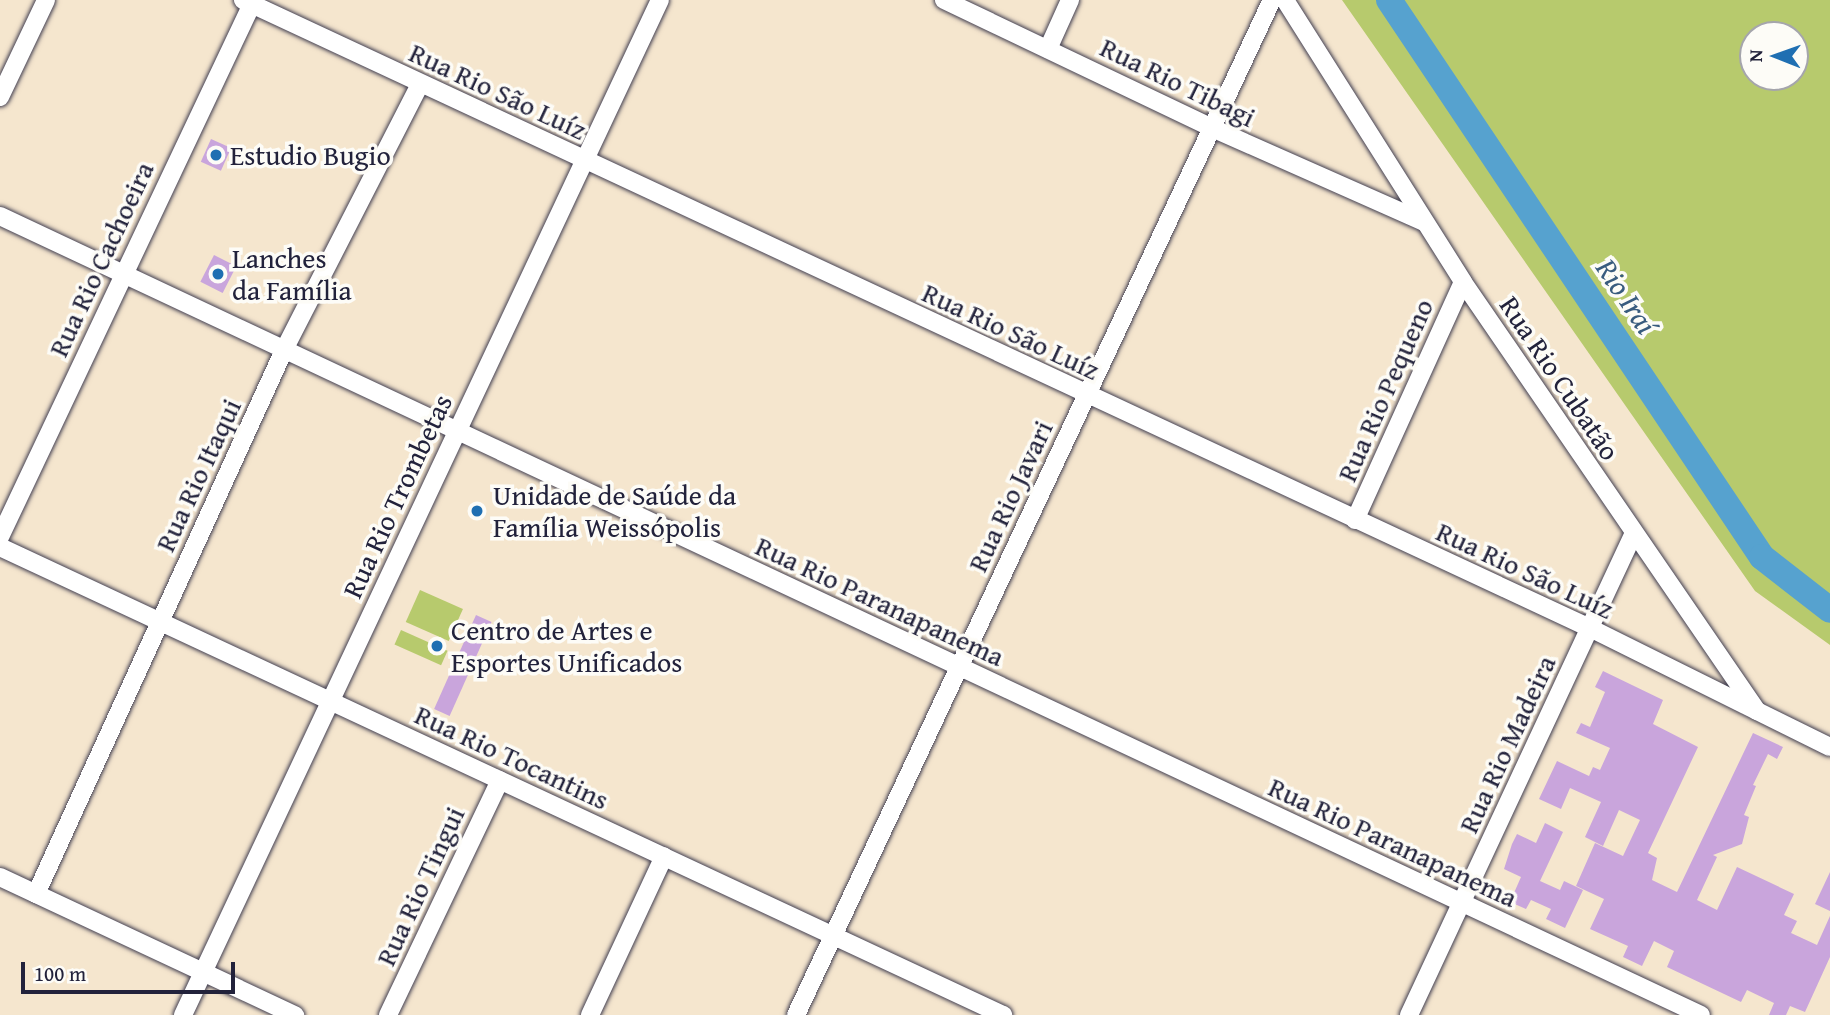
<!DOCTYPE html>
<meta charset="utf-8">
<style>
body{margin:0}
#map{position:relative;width:1830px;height:1015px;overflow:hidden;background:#f5e6ce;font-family:"Gentium Book Plus",serif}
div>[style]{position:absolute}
.green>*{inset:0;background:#b7ca6d;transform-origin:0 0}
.river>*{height:26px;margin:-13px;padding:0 13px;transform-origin:13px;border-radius:13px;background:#56a2cf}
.building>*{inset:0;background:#c9a5dc;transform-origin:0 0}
.roads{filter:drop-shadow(0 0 2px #423f51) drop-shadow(0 0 2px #423f51)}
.minor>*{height:18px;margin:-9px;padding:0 9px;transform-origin:9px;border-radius:9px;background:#fff}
.dots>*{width:19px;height:19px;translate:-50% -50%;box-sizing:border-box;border:4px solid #fdfcf7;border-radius:50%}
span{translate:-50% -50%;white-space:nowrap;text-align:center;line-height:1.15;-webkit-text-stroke:7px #fdfcf7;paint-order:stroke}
.street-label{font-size:28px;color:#22223b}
.poi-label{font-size:28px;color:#22223b}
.left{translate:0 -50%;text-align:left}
.water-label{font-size:30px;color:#395c7e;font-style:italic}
.north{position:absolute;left:1739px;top:21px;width:70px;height:70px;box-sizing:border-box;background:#fdfcf7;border:2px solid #a5a5ac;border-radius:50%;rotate:271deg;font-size:19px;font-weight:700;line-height:28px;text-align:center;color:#22223b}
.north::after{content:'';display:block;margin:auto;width:24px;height:32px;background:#1f6fb2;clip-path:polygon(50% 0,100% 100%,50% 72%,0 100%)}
.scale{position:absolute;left:21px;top:962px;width:214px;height:32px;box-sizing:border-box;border:4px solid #22223b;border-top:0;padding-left:9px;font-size:21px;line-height:24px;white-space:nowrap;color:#22223b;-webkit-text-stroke:5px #fdfcf7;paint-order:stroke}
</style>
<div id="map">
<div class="green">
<div style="clip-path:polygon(evenodd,1342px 0,1830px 0,1830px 645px,1755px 591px,1342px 0,1795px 35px,1795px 77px,1753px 77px,1753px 35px,1795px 35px)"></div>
<div style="left:420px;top:590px;width:47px;height:35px;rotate:24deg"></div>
<div style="left:401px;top:630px;width:51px;height:16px;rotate:24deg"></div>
</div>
<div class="river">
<div style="left:1389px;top:0;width:670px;rotate:56.19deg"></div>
<div style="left:1762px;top:557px;width:86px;rotate:37.9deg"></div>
</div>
<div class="building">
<div style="left:211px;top:139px;width:22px;height:25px;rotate:24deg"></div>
<div style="left:214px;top:255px;width:25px;height:30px;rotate:27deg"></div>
<div style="left:476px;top:615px;width:17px;height:103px;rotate:24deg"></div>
<div style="clip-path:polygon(1603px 671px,1663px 700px,1653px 724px,1698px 747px,1648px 853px,1657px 858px,1652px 880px,1677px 892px,1753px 733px,1783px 747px,1777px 759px,1768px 754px,1753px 785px,1756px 786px,1744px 815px,1749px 817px,1742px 844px,1713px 855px,1717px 857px,1697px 900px,1717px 910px,1737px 867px,1794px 894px,1784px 915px,1797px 921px,1791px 933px,1817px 945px,1830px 916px,1830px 957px,1805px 1012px,1790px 1006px,1786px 1015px,1769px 1015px,1774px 1003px,1747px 990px,1741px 1002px,1667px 967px,1674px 951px,1654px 941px,1642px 966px,1623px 957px,1628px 946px,1590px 929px,1604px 899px,1576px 886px,1595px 843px,1623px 856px,1640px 820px,1619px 810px,1603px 846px,1585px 837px,1601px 802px,1570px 788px,1561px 809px,1539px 799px,1557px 761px,1589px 776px,1593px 767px,1600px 770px,1610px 748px,1576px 733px,1581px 723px,1590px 727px,1605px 692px,1595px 687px)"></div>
<div style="clip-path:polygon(1545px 823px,1563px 832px,1540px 881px,1560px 890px,1564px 881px,1583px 890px,1565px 928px,1546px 919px,1551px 909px,1531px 900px,1526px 909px,1510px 902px,1521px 877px,1504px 869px,1512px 844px,1517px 834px,1536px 843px)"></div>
<div style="clip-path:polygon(1830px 872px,1830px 911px,1815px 904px)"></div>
</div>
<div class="roads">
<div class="minor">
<div style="left:243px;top:0;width:1486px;rotate:25deg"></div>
<div style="left:1590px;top:628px;width:186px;rotate:26.4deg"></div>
<div style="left:944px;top:0;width:297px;rotate:25.5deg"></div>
<div style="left:1212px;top:128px;width:232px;rotate:23.9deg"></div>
<div style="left:1285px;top:0;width:333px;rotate:57.7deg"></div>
<div style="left:1463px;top:282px;width:520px;rotate:55.58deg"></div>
<div style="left:1757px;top:711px;width:81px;rotate:26.3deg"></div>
<div style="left:1048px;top:49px;width:54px;rotate:-65.8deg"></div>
<div style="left:0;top:97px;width:107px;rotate:-64.6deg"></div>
<div style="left:0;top:216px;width:1879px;rotate:25.16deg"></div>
<div style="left:1355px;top:520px;width:261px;rotate:-65.6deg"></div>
<div style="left:0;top:537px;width:590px;rotate:-64.7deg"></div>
<div style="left:0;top:547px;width:1107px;rotate:25.01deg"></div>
<div style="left:0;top:877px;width:326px;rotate:25.1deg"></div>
<div style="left:36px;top:894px;width:598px;rotate:-65.49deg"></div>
<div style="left:284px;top:350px;width:299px;rotate:-62.9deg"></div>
<div style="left:183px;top:1015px;width:1121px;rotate:-64.83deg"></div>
<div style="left:388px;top:1015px;width:260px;rotate:-64.5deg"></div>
<div style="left:590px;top:1015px;width:175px;rotate:-65deg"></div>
<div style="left:796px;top:1015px;width:1121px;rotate:-64.88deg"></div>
<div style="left:1409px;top:1015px;width:532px;rotate:-64.98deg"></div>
</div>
</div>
<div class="dots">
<div style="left:216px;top:155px;background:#1f6fb2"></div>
<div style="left:218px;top:274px;background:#1f6fb2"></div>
<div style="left:477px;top:511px;background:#1f6fb2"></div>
<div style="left:437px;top:646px;background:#1f6fb2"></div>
</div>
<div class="street-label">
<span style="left:1178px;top:82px;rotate:26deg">Rua Rio Tibagi</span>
<span style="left:498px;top:91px;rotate:25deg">Rua Rio São Luíz</span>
<span style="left:101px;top:259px;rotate:-65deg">Rua Rio Cachoeira</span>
<span style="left:1011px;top:331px;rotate:25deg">Rua Rio São Luíz</span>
<span style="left:1560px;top:378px;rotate:56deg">Rua Rio Cubatão</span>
<span style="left:1385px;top:390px;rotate:-66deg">Rua Rio Pequeno</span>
<span style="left:198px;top:475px;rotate:-65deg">Rua Rio Itaqui</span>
<span style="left:397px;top:496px;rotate:-65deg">Rua Rio Trombetas</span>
<span style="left:1010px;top:496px;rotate:-65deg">Rua Rio Javari</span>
<span style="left:1525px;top:570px;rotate:25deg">Rua Rio São Luíz</span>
<span style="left:880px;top:601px;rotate:25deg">Rua Rio Paranapanema</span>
<span style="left:1507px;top:744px;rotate:-65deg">Rua Rio Madeira</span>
<span style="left:512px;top:757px;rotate:25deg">Rua Rio Tocantins</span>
<span style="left:1393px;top:842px;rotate:25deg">Rua Rio Paranapanema</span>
<span style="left:420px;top:886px;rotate:-65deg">Rua Rio Tingui</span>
</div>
<div class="poi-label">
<span class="left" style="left:230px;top:155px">Estudio Bugio</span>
<span class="left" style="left:232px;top:274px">Lanches<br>da Família</span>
<span class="left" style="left:493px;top:511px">Unidade de Saúde da<br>Família Weissópolis</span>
<span class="left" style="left:451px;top:646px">Centro de Artes e<br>Esportes Unificados</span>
</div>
<div class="water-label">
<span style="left:1627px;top:296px;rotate:56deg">Rio Iraí</span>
</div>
<div class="north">N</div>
<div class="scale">100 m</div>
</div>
